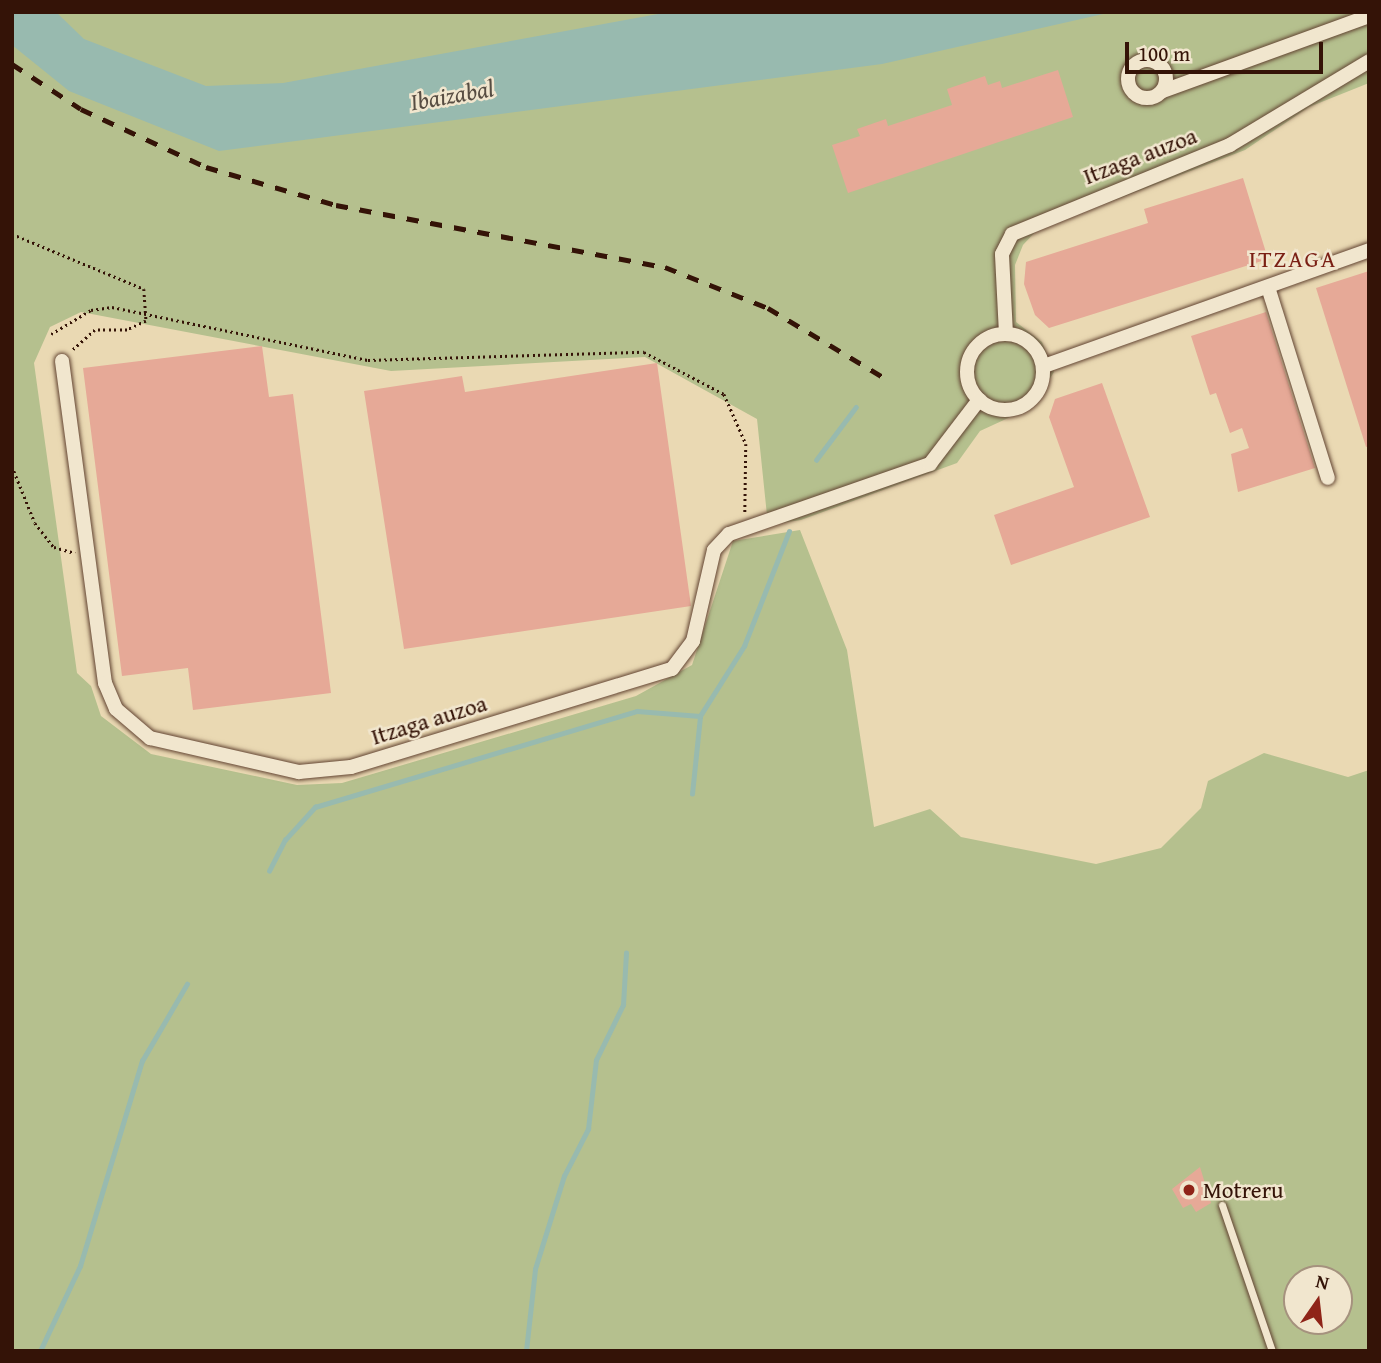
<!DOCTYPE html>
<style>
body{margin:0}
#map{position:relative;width:1381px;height:1363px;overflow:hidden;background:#ead9b3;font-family:"Gentium Book Plus",serif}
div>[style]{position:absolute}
.green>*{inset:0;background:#b5c08e}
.water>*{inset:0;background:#98baaf}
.stream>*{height:4.5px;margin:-2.25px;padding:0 2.25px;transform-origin:2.25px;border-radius:2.25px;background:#98baaf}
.building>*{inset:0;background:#e6a997}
.path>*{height:2.5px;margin-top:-1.25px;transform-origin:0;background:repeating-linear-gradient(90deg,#341307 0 2px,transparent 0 5.5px)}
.roads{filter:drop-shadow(0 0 2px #624432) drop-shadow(0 0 2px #624432)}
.lane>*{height:7px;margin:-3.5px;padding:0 3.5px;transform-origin:3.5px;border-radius:3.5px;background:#f1e6ce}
.street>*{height:14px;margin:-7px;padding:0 7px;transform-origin:7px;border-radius:7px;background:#f1e6ce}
.street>.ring{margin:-7px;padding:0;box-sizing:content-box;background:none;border:14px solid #f1e6ce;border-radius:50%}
.rail>*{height:4.5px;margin-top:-2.25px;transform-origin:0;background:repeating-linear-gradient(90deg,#341307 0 12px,transparent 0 24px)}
.dots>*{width:19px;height:19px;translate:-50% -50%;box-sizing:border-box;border:4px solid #f1e6ce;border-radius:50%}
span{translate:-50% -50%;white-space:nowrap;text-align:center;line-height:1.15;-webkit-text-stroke:5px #f1e6ce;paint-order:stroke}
.street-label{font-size:23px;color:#341307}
.poi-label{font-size:23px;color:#341307}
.left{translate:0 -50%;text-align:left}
.water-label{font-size:24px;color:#574d42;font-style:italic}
.neighbourhood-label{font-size:24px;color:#7a1f14;letter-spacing:2px}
.frame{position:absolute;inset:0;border:14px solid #341307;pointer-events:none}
.north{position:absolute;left:1283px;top:1265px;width:70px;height:70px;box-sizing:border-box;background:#f1e6ce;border:2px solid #a5927e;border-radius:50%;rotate:14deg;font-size:19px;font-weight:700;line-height:28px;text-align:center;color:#341307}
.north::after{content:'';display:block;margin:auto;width:24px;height:32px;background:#8f2418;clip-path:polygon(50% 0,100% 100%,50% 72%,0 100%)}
.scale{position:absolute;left:1125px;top:42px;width:198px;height:32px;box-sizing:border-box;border:4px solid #341307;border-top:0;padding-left:9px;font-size:21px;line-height:24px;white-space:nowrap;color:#341307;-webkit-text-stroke:5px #f1e6ce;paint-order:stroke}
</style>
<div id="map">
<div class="green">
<div style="clip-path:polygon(evenodd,12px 12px,1369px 12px,1369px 83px,1309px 107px,1245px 150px,1037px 230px,1023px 245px,1015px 265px,1016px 322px,1042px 342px,1054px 372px,1032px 407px,980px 431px,957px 463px,801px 520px,768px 525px,757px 419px,645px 357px,391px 371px,81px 312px,50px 327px,34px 363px,77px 673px,91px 686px,101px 716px,151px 754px,297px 785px,342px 783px,636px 696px,692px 665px,733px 541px,800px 530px,847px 650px,874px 827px,930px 809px,961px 837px,1096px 864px,1161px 848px,1201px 808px,1208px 781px,1264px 753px,1348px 777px,1369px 770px,1369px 1351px,12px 1351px,12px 12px,1297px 1279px,1339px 1279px,1339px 1321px,1297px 1321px,1297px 1279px)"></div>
</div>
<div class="water">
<div style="clip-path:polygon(12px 12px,56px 12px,84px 39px,206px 86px,283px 83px,669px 12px,1112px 12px,882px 64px,219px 151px,69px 91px,12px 45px)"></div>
</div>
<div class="stream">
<div style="left:816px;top:460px;width:66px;rotate:-53deg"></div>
<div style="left:692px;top:794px;width:78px;rotate:-84.1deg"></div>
<div style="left:700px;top:716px;width:83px;rotate:-57.8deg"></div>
<div style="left:744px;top:646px;width:123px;rotate:-68.6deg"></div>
<div style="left:269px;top:871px;width:35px;rotate:-63deg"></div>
<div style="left:285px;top:840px;width:45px;rotate:-47.7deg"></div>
<div style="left:315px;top:807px;width:336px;rotate:-16.6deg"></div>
<div style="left:637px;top:711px;width:63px;rotate:4.5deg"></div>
<div style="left:40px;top:1351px;width:94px;rotate:-64.8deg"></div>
<div style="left:80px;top:1266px;width:214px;rotate:-73.2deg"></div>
<div style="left:142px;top:1061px;width:89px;rotate:-59.7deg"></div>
<div style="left:526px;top:1351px;width:82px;rotate:-83.7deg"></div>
<div style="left:535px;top:1269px;width:97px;rotate:-72.7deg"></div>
<div style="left:564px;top:1176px;width:53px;rotate:-62.9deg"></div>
<div style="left:588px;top:1129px;width:69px;rotate:-83.4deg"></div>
<div style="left:596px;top:1060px;width:61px;rotate:-63.9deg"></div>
<div style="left:623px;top:1005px;width:52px;rotate:-86.7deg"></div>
</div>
<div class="building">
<div style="clip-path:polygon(1058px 70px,1073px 117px,848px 193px,832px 145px,860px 136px,857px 129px,886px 119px,888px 126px,952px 105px,947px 89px,985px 76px,988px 85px,1000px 81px,1002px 88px)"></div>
<div style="clip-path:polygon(1243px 178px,1268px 259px,1049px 328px,1035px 315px,1024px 284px,1026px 262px,1148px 223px,1144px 209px)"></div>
<div style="clip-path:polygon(1369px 271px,1369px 446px,1366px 447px,1316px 288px)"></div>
<div style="clip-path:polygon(1266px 312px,1315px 468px,1238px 492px,1231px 454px,1249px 448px,1242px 428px,1230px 433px,1216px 393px,1210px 395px,1191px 336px)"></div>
<div style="clip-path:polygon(262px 346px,269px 397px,293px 394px,331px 693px,193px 710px,188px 668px,122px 676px,83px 368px)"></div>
<div style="clip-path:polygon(657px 363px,691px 606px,404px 649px,364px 391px,462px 376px,465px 392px)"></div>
<div style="clip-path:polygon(1102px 383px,1150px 517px,1011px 565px,994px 515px,1074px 487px,1049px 417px,1055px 399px)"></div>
<div style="clip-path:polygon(1200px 1167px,1211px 1203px,1196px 1212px,1191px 1204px,1183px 1208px,1172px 1189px)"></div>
</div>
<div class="path">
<div style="left:12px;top:111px;width:21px;rotate:90deg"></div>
<div style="left:12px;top:234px;width:143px;rotate:22.6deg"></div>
<div style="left:144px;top:289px;width:32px;rotate:86deg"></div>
<div style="left:146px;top:321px;width:21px;rotate:155deg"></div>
<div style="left:127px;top:330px;width:32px;rotate:180deg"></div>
<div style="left:95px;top:330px;width:31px;rotate:138deg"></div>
<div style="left:51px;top:334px;width:47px;rotate:-31deg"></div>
<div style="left:91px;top:310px;width:21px;rotate:-8deg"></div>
<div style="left:112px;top:307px;width:261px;rotate:11.7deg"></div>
<div style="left:368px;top:360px;width:276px;rotate:-1.7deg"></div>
<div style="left:644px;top:352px;width:90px;rotate:27.7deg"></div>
<div style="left:724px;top:394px;width:55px;rotate:66.3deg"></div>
<div style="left:746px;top:444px;width:69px;rotate:90.8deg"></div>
<div style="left:12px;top:466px;width:61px;rotate:68deg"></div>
<div style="left:35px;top:523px;width:31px;rotate:52deg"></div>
<div style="left:54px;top:547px;width:22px;rotate:16deg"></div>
</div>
<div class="roads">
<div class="lane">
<div style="left:1222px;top:1205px;width:154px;rotate:71.1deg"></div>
</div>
<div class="street">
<div class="ring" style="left:1128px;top:60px;width:24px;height:24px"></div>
<div style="left:1163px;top:91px;width:219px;rotate:-20deg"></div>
<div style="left:1268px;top:287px;width:200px;rotate:72.6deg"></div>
<div class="ring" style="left:967px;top:334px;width:62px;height:62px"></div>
<div style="left:1006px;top:334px;width:80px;rotate:-92.9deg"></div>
<div style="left:1002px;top:254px;width:22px;rotate:-63deg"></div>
<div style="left:1012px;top:234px;width:235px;rotate:-22.2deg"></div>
<div style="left:1230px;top:145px;width:162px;rotate:-31.1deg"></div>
<div style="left:62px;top:361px;width:325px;rotate:82.4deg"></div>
<div style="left:105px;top:683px;width:28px;rotate:67deg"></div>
<div style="left:116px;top:709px;width:45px;rotate:40.5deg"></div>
<div style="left:150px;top:738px;width:153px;rotate:12.9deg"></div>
<div style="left:299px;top:772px;width:52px;rotate:-5.5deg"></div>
<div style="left:351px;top:767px;width:336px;rotate:-17deg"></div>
<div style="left:672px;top:669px;width:35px;rotate:-53deg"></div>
<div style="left:693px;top:641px;width:93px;rotate:-77deg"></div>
<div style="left:714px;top:550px;width:22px;rotate:-47deg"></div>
<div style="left:729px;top:534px;width:213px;rotate:-19.2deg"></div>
<div style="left:930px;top:464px;width:81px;rotate:-52.6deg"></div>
<div style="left:1044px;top:366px;width:345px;rotate:-19.6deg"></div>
</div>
</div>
<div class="rail">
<div style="left:12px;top:64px;width:82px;rotate:33.1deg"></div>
<div style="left:81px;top:109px;width:138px;rotate:24.9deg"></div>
<div style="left:206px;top:167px;width:135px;rotate:16.3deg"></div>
<div style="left:336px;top:205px;width:335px;rotate:10.7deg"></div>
<div style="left:665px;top:267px;width:111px;rotate:21.7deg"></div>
<div style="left:768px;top:308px;width:134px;rotate:31deg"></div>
</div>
<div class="dots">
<div style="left:1189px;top:1190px;background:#8f2418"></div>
</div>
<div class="street-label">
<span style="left:1140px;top:156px;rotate:-21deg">Itzaga auzoa</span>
<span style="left:429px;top:720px;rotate:-17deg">Itzaga auzoa</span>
</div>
<div class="poi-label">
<span class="left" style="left:1203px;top:1190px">Motreru</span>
</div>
<div class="water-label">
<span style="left:452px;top:95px;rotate:-10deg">Ibaizabal</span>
</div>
<div class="neighbourhood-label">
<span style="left:1293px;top:259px">ITZAGA</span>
</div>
<div class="frame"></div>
<div class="north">N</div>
<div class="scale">100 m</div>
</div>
